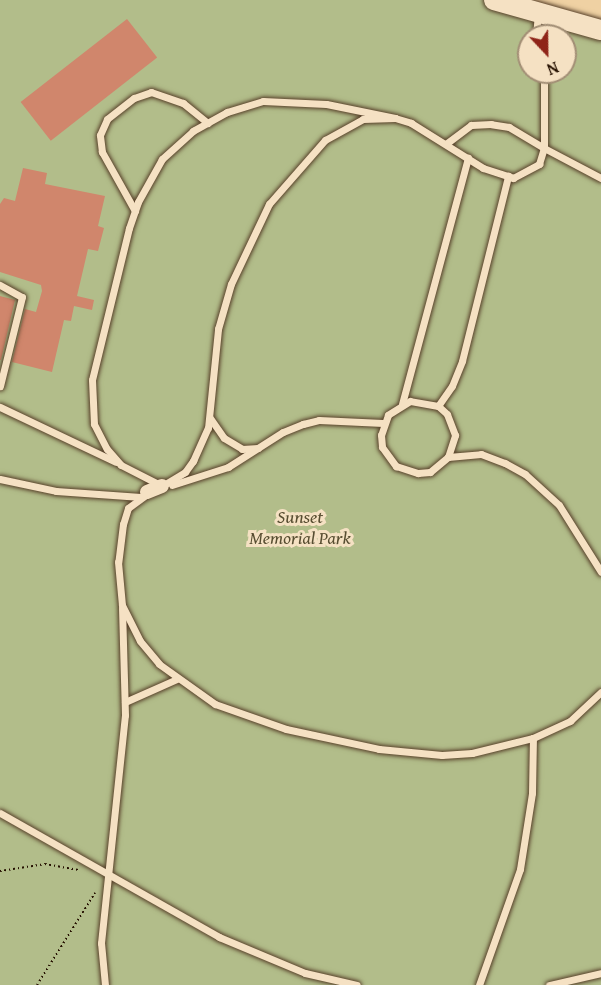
<!DOCTYPE html>
<style>
body{margin:0}
#map{position:relative;width:601px;height:985px;overflow:hidden;background:#efd1a3;font-family:"Gentium Book Plus",serif}
div>[style]{position:absolute}
.green>*{inset:0;background:#b2bd8a}
.building>*{inset:0;background:#d0866c;transform-origin:0 0}
.path>*{height:2px;margin-top:-1px;transform-origin:0;background:repeating-linear-gradient(90deg,#261101 0 1.5px,transparent 0 4.5px)}
.roads{filter:drop-shadow(0 0 2px #58412a) drop-shadow(0 0 2px #58412a)}
.service>*{height:7px;margin:-3.5px;padding:0 3.5px;transform-origin:3.5px;border-radius:3.5px;background:#f5e1c3}
.minor>*{height:14px;margin:-7px;padding:0 7px;transform-origin:7px;border-radius:7px;background:#f5e1c3}
.secondary>*{height:20px;margin:-10px;padding:0 10px;transform-origin:10px;border-radius:10px;background:#f5e1c3}
span{translate:-50% -50%;white-space:nowrap;text-align:center;line-height:1.15;-webkit-text-stroke:6px #f5e1c3;paint-order:stroke}
.park-label{font-size:18px;color:#574d31;font-style:italic}
.north{position:absolute;left:517px;top:24px;width:60px;height:60px;box-sizing:border-box;background:#f5e1c3;border:2px solid #a28e75;border-radius:50%;rotate:158deg;font-size:16px;font-weight:700;line-height:24px;text-align:center;color:#261101}
.north::after{content:'';display:block;margin:auto;width:21px;height:27px;background:#8f2418;clip-path:polygon(50% 0,100% 100%,50% 72%,0 100%)}
</style>
<div id="map">
<div class="green">
<div style="clip-path:polygon(evenodd,0 0,507px 0,601px 27px,601px 985px,0 985px,0 0,529px 36px,565px 36px,565px 72px,529px 72px,529px 36px)"></div>
</div>
<div class="building">
<div style="left:127px;top:19px;width:49px;height:135px;rotate:52deg"></div>
<div style="clip-path:polygon(23px 168px,47px 173px,45px 184px,105px 196px,98px 226px,104px 228px,98px 251px,88px 249px,77px 296px,94px 300px,92px 310px,74px 306px,71px 321px,64px 320px,52px 372px,12px 362px,25px 309px,36px 312px,42px 291px,41px 285px,0 272px,0 204px,4px 198px,15px 201px)"></div>
<div style="clip-path:polygon(0 296px,15px 300px,1px 360px,0 360px)"></div>
</div>
<div class="path">
<div style="left:0;top:871px;width:46px;rotate:-8.8deg"></div>
<div style="left:45px;top:864px;width:34px;rotate:10deg"></div>
<div style="left:37px;top:985px;width:109px;rotate:-57.8deg"></div>
</div>
<div class="roads">
<div class="service">
<div style="left:536px;top:36px;width:21px;rotate:-85deg"></div>
<div style="left:539px;top:72px;width:9px;rotate:54deg"></div>
<div style="left:544px;top:79px;width:69px;rotate:90deg"></div>
<div style="left:544px;top:148px;width:64px;rotate:27.8deg"></div>
<div style="left:395px;top:118px;width:70px;rotate:-168.5deg"></div>
<div style="left:326px;top:104px;width:63px;rotate:-177.3deg"></div>
<div style="left:263px;top:101px;width:38px;rotate:163deg"></div>
<div style="left:227px;top:112px;width:39px;rotate:151deg"></div>
<div style="left:193px;top:131px;width:42px;rotate:137.9deg"></div>
<div style="left:162px;top:159px;width:49px;rotate:119.2deg"></div>
<div style="left:138px;top:202px;width:28px;rotate:109deg"></div>
<div style="left:129px;top:228px;width:156px;rotate:103.7deg"></div>
<div style="left:92px;top:380px;width:44px;rotate:87.4deg"></div>
<div style="left:94px;top:424px;width:28px;rotate:63deg"></div>
<div style="left:107px;top:449px;width:21px;rotate:49deg"></div>
<div style="left:121px;top:465px;width:46px;rotate:27.1deg"></div>
<div style="left:162px;top:486px;width:27px;rotate:-31deg"></div>
<div style="left:185px;top:472px;width:14px;rotate:-54deg"></div>
<div style="left:193px;top:461px;width:36px;rotate:-66deg"></div>
<div style="left:208px;top:428px;width:100px;rotate:-84.2deg"></div>
<div style="left:218px;top:329px;width:47px;rotate:-73.9deg"></div>
<div style="left:231px;top:284px;width:89px;rotate:-64.6deg"></div>
<div style="left:269px;top:204px;width:85px;rotate:-48.8deg"></div>
<div style="left:325px;top:140px;width:43px;rotate:-28.9deg"></div>
<div style="left:363px;top:119px;width:32px;rotate:-2deg"></div>
<div style="left:395px;top:118px;width:17px;rotate:17deg"></div>
<div style="left:411px;top:123px;width:85px;rotate:32deg"></div>
<div style="left:483px;top:168px;width:32px;rotate:18deg"></div>
<div style="left:513px;top:178px;width:30px;rotate:-28deg"></div>
<div style="left:539px;top:164px;width:17px;rotate:-73deg"></div>
<div style="left:544px;top:148px;width:41px;rotate:-149deg"></div>
<div style="left:509px;top:127px;width:18px;rotate:-171deg"></div>
<div style="left:491px;top:124px;width:20px;rotate:177deg"></div>
<div style="left:471px;top:125px;width:31px;rotate:143deg"></div>
<div style="left:135px;top:211px;width:68px;rotate:-119.2deg"></div>
<div style="left:102px;top:152px;width:17px;rotate:-97deg"></div>
<div style="left:100px;top:135px;width:17px;rotate:-66deg"></div>
<div style="left:107px;top:119px;width:34px;rotate:-38deg"></div>
<div style="left:134px;top:98px;width:18px;rotate:-19deg"></div>
<div style="left:151px;top:92px;width:34px;rotate:19deg"></div>
<div style="left:183px;top:103px;width:32px;rotate:39deg"></div>
<div style="left:0;top:285px;width:25px;rotate:29deg"></div>
<div style="left:22px;top:297px;width:92px;rotate:103.9deg"></div>
<div style="left:402px;top:404px;width:255px;rotate:-75deg"></div>
<div style="left:438px;top:406px;width:24px;rotate:-55deg"></div>
<div style="left:452px;top:386px;width:27px;rotate:-68deg"></div>
<div style="left:462px;top:361px;width:191px;rotate:-76deg"></div>
<div style="left:0;top:407px;width:128px;rotate:25.4deg"></div>
<div style="left:210px;top:418px;width:24px;rotate:55deg"></div>
<div style="left:224px;top:438px;width:21px;rotate:31deg"></div>
<div style="left:242px;top:449px;width:16px;rotate:-4deg"></div>
<div style="left:448px;top:457px;width:23px;rotate:-72deg"></div>
<div style="left:455px;top:435px;width:22px;rotate:-111deg"></div>
<div style="left:447px;top:414px;width:12px;rotate:-138deg"></div>
<div style="left:438px;top:406px;width:28px;rotate:-170deg"></div>
<div style="left:410px;top:401px;width:26px;rotate:148deg"></div>
<div style="left:388px;top:415px;width:21px;rotate:109deg"></div>
<div style="left:381px;top:435px;width:12px;rotate:85deg"></div>
<div style="left:382px;top:447px;width:24px;rotate:54deg"></div>
<div style="left:396px;top:466px;width:23px;rotate:18deg"></div>
<div style="left:418px;top:473px;width:12px;rotate:-5deg"></div>
<div style="left:430px;top:472px;width:23px;rotate:-40deg"></div>
<div style="left:448px;top:457px;width:33px;rotate:-5deg"></div>
<div style="left:481px;top:454px;width:26px;rotate:21deg"></div>
<div style="left:505px;top:463px;width:23px;rotate:29deg"></div>
<div style="left:525px;top:474px;width:46px;rotate:42.4deg"></div>
<div style="left:559px;top:505px;width:79px;rotate:57.9deg"></div>
<div style="left:0;top:479px;width:57px;rotate:12.1deg"></div>
<div style="left:56px;top:491px;width:85px;rotate:4deg"></div>
<div style="left:172px;top:485px;width:59px;rotate:-17.8deg"></div>
<div style="left:228px;top:467px;width:65px;rotate:-32.5deg"></div>
<div style="left:283px;top:432px;width:22px;rotate:-22deg"></div>
<div style="left:303px;top:424px;width:16px;rotate:-14deg"></div>
<div style="left:319px;top:420px;width:64px;rotate:2.7deg"></div>
<div style="left:150px;top:492px;width:27px;rotate:144deg"></div>
<div style="left:128px;top:508px;width:17px;rotate:107deg"></div>
<div style="left:123px;top:524px;width:38px;rotate:97deg"></div>
<div style="left:118px;top:562px;width:43px;rotate:84.7deg"></div>
<div style="left:122px;top:605px;width:40px;rotate:63.4deg"></div>
<div style="left:140px;top:641px;width:30px;rotate:50deg"></div>
<div style="left:159px;top:664px;width:69px;rotate:35.5deg"></div>
<div style="left:215px;top:704px;width:75px;rotate:19.4deg"></div>
<div style="left:286px;top:729px;width:95px;rotate:12.1deg"></div>
<div style="left:379px;top:749px;width:63px;rotate:5.4deg"></div>
<div style="left:442px;top:755px;width:30px;rotate:-4deg"></div>
<div style="left:472px;top:753px;width:63px;rotate:-13.8deg"></div>
<div style="left:533px;top:738px;width:41px;rotate:-24.7deg"></div>
<div style="left:570px;top:721px;width:42px;rotate:-43.1deg"></div>
<div style="left:125px;top:702px;width:57px;rotate:-23.9deg"></div>
<div style="left:0;top:813px;width:252px;rotate:29.5deg"></div>
<div style="left:219px;top:937px;width:93px;rotate:22.7deg"></div>
<div style="left:305px;top:973px;width:53px;rotate:13deg"></div>
<div style="left:105px;top:985px;width:42px;rotate:-95.4deg"></div>
<div style="left:101px;top:943px;width:229px;rotate:-84deg"></div>
<div style="left:125px;top:715px;width:107px;rotate:-91.6deg"></div>
<div style="left:479px;top:985px;width:123px;rotate:-70.5deg"></div>
<div style="left:520px;top:869px;width:77px;rotate:-81deg"></div>
<div style="left:532px;top:793px;width:55px;rotate:-89deg"></div>
<div style="left:549px;top:985px;width:53px;rotate:-13deg"></div>
</div>
<div class="minor">
<div style="left:147px;top:492px;width:16px;rotate:-22deg"></div>
</div>
<div class="secondary">
<div style="left:494px;top:0;width:111px;rotate:15.7deg"></div>
</div>
</div>
<div class="park-label">
<span style="left:300px;top:528px">Sunset<br>Memorial Park</span>
</div>
<div class="north">N</div>
</div>
